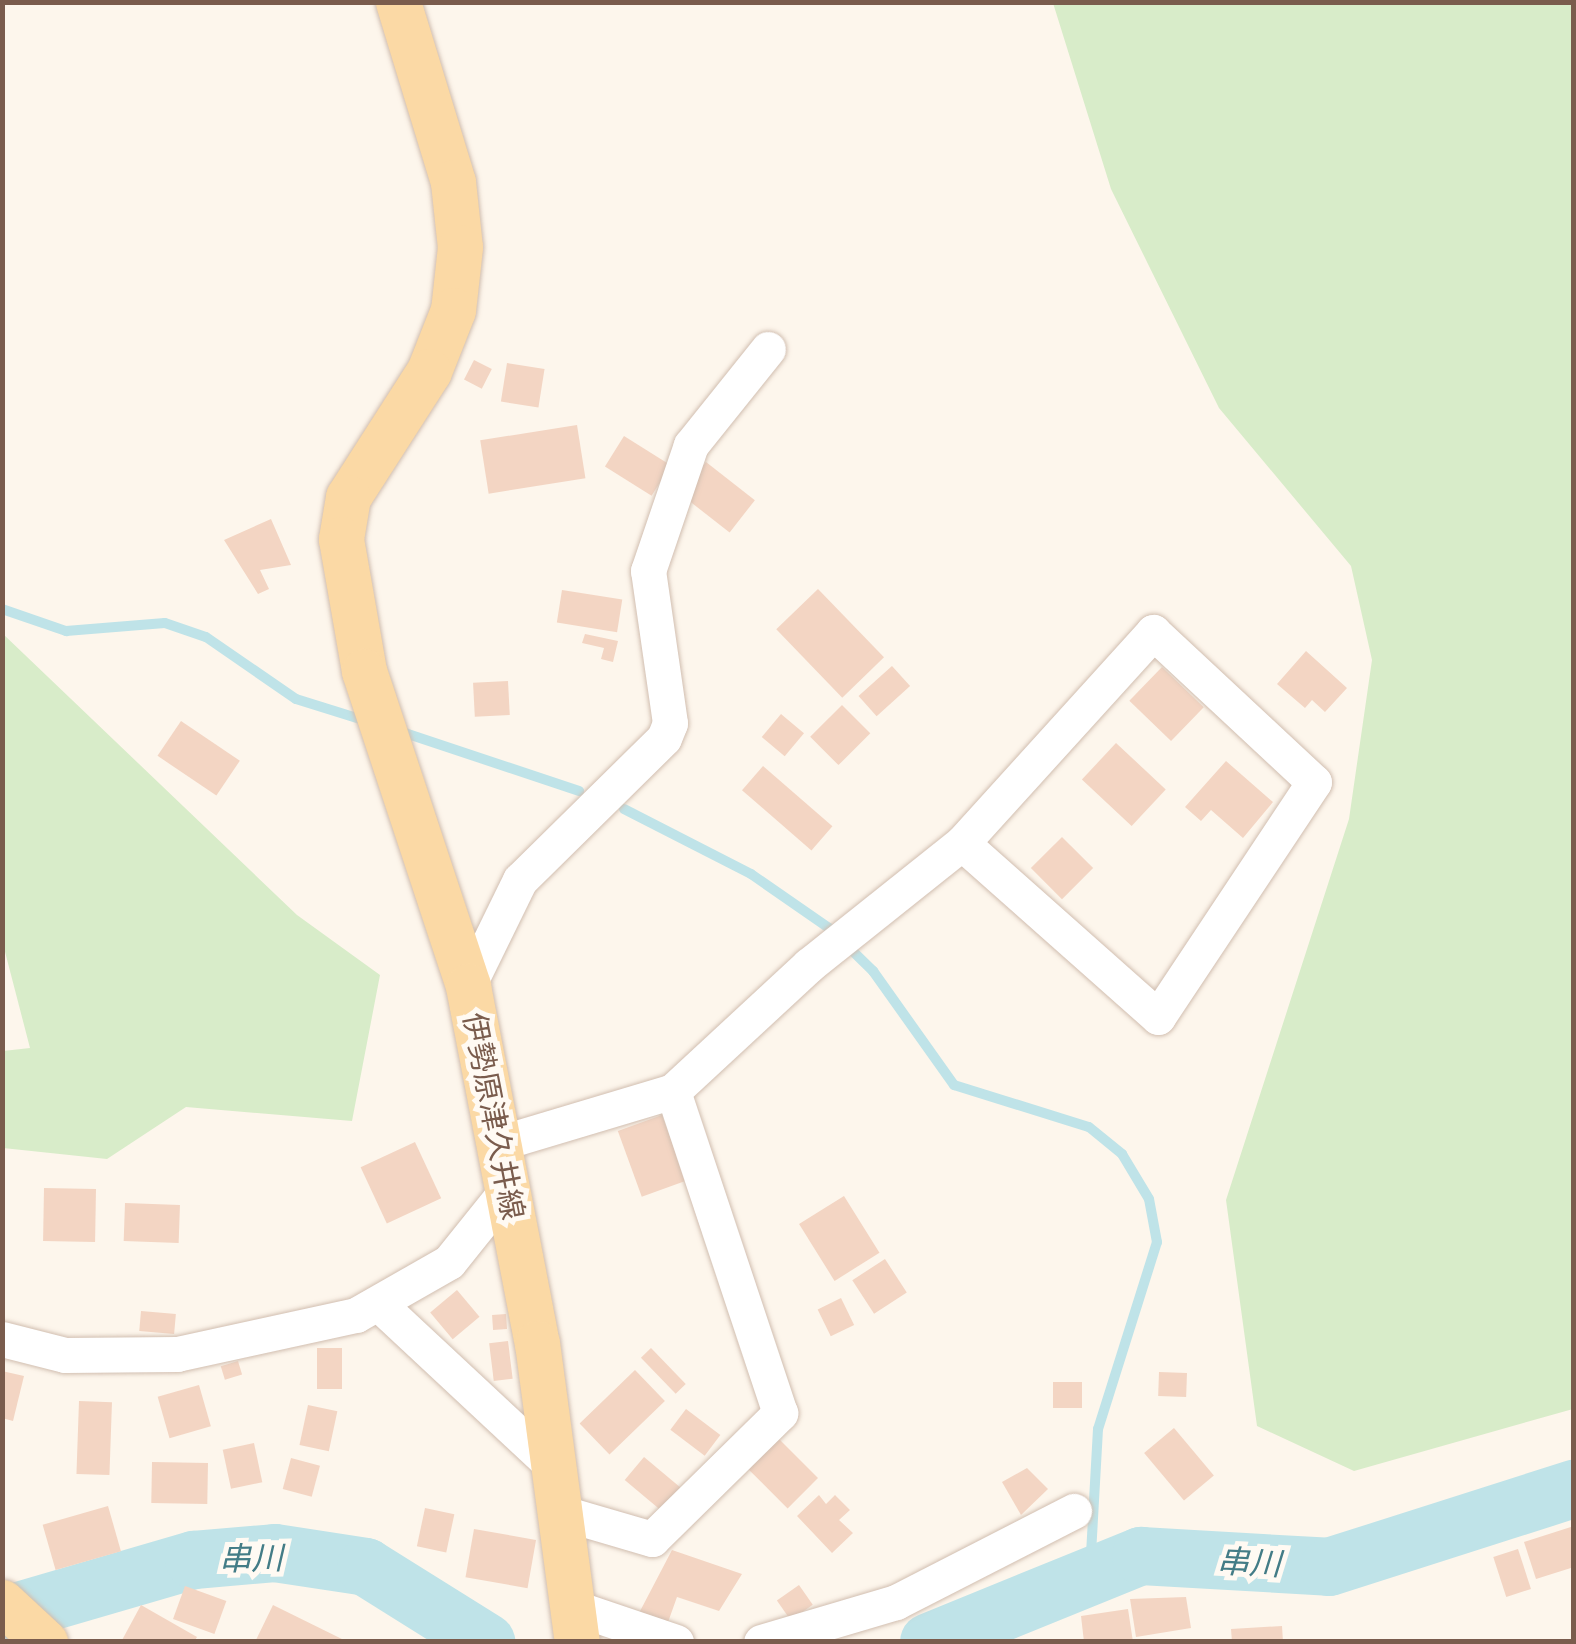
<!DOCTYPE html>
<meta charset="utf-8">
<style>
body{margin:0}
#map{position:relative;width:1576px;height:1644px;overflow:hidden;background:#fdf6ec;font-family:"IBM Plex Sans","Noto Sans JP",sans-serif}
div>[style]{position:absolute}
.green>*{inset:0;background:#d8ecc9}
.stream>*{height:10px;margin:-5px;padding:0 5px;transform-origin:5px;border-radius:5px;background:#bfe3e8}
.river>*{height:58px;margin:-29px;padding:0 29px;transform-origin:29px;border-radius:29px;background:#bfe3e8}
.building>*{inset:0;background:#f3d5c3;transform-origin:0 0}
.roads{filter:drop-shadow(0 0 2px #d1beb0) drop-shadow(0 0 2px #d1beb0)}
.minor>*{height:35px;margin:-17.5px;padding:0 17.5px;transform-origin:17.5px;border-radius:17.5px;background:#fff}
.major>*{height:45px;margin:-22.5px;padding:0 22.5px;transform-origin:22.5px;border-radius:22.5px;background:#fbd9a5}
span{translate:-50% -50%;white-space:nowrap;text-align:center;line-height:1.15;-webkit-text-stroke:10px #fffaf3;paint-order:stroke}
.street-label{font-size:30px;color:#7a5c4d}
.water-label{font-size:32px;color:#437c86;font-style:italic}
.frame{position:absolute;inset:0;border:5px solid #7a5c4d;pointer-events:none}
</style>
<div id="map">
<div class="green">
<div style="clip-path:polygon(1053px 3px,1573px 3px,1573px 1409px,1354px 1471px,1257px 1426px,1226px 1200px,1349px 819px,1372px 660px,1351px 566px,1219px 408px,1111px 189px)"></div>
<div style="clip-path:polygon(2px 633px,297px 915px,380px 975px,352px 1121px,186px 1107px,107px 1159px,3px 1148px,3px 1051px,30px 1048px,3px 944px)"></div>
</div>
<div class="stream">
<div style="left:2px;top:609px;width:68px;rotate:19deg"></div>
<div style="left:66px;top:631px;width:99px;rotate:-4.6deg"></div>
<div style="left:165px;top:623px;width:43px;rotate:18.9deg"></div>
<div style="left:206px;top:637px;width:109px;rotate:34.6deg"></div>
<div style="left:296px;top:699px;width:73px;rotate:17.4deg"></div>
<div style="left:396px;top:730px;width:193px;rotate:18.4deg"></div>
<div style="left:624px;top:809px;width:143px;rotate:27.1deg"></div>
<div style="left:751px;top:874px;width:95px;rotate:34.7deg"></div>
<div style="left:829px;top:928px;width:62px;rotate:44.3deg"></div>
<div style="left:873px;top:971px;width:140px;rotate:54.6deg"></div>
<div style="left:954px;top:1085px;width:141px;rotate:17.3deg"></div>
<div style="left:1089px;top:1127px;width:43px;rotate:39.3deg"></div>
<div style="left:1122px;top:1154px;width:52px;rotate:59deg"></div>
<div style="left:1149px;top:1199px;width:44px;rotate:79.5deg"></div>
<div style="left:1157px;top:1242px;width:196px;rotate:107.5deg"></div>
<div style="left:1098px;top:1429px;width:142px;rotate:93.2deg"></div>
</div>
<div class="river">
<div style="left:2px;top:1616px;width:200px;rotate:-16.3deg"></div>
<div style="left:194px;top:1560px;width:81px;rotate:-4.9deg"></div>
<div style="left:275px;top:1553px;width:92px;rotate:8.7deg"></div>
<div style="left:366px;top:1567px;width:142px;rotate:32deg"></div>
<div style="left:929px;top:1642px;width:229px;rotate:-22.1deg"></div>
<div style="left:1141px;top:1556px;width:188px;rotate:3.3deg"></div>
<div style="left:1329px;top:1567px;width:257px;rotate:-17.7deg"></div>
</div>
<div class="building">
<div style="left:474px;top:360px;width:20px;height:22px;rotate:27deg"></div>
<div style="left:507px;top:363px;width:38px;height:39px;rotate:9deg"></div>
<div style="left:577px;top:425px;width:54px;height:98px;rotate:81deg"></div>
<div style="left:624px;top:436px;width:55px;height:36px;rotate:32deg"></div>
<div style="left:706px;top:462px;width:62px;height:41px;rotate:38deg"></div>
<div style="clip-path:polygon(271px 519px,291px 565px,260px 570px,269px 589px,258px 594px,224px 540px)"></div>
<div style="left:818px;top:589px;width:95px;height:58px;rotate:46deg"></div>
<div style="left:562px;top:590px;width:61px;height:33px;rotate:9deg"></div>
<div style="clip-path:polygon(585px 634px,618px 641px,613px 662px,601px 659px,604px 648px,582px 643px)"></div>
<div style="clip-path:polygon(1306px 651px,1347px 688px,1325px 712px,1312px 700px,1305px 708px,1277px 684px)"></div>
<div style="left:892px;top:666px;width:27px;height:45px;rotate:48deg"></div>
<div style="left:1162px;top:667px;width:58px;height:47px;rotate:44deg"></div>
<div style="left:508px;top:681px;width:34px;height:35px;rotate:87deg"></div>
<div style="left:842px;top:705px;width:40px;height:45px;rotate:45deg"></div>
<div style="left:781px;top:714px;width:30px;height:30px;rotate:40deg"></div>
<div style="left:181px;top:721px;width:71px;height:42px;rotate:34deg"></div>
<div style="left:1116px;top:743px;width:68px;height:50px;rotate:43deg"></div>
<div style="clip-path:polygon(1226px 761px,1273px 802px,1243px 838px,1211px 810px,1201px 821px,1185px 807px)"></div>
<div style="left:763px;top:766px;width:92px;height:32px;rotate:41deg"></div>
<div style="left:1062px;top:837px;width:44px;height:44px;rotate:45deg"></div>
<div style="left:662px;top:1115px;width:70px;height:47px;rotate:70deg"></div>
<div style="left:415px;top:1142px;width:62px;height:60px;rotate:65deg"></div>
<div style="left:44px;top:1188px;width:52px;height:53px;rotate:1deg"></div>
<div style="left:844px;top:1196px;width:67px;height:53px;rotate:58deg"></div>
<div style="left:125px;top:1203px;width:55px;height:38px;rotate:2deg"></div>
<div style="left:885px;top:1259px;width:40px;height:39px;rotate:57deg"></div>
<div style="left:457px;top:1290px;width:35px;height:35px;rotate:50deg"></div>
<div style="left:841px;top:1298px;width:30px;height:26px;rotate:64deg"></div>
<div style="left:141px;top:1311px;width:35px;height:20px;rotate:5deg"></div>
<div style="left:506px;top:1314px;width:15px;height:14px;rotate:86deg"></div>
<div style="left:508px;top:1341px;width:38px;height:19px;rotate:83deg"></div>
<div style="left:317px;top:1348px;width:25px;height:41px"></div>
<div style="left:651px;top:1348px;width:50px;height:14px;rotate:46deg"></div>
<div style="left:238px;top:1361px;width:14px;height:18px;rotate:73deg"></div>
<div style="left:635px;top:1370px;width:43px;height:77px;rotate:46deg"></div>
<div style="clip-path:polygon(2px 1371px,24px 1376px,13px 1421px,2px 1418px)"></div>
<div style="left:1159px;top:1372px;width:28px;height:24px;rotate:2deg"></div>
<div style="left:1053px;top:1382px;width:29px;height:26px"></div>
<div style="left:199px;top:1385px;width:43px;height:43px;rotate:74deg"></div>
<div style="left:79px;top:1401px;width:33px;height:73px;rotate:2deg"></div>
<div style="left:308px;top:1405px;width:30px;height:41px;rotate:12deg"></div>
<div style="left:686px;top:1409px;width:43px;height:26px;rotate:37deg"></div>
<div style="left:1174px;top:1428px;width:62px;height:39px;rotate:50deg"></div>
<div style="left:777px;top:1437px;width:58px;height:43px;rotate:45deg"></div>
<div style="left:254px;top:1443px;width:40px;height:32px;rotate:78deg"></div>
<div style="left:644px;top:1457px;width:53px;height:30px;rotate:40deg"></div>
<div style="left:291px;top:1458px;width:30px;height:32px;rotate:15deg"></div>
<div style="left:152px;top:1462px;width:56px;height:41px;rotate:1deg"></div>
<div style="clip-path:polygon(1027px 1468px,1048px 1489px,1021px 1515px,1002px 1482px)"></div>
<div style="clip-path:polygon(819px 1495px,826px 1504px,835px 1495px,850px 1510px,839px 1520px,853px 1533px,832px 1553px,797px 1516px)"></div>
<div style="left:108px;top:1506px;width:47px;height:68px;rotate:74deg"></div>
<div style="left:425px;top:1508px;width:30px;height:39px;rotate:12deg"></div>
<div style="clip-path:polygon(1574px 1526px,1574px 1567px,1536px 1579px,1524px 1542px)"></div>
<div style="left:474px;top:1529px;width:63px;height:49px;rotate:10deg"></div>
<div style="left:1518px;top:1549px;width:42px;height:26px;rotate:72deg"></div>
<div style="clip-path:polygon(672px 1550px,742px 1574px,719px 1611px,677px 1597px,667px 1625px,638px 1615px)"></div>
<div style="left:799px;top:1585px;width:24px;height:27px;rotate:55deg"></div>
<div style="left:185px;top:1586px;width:44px;height:35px;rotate:20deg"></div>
<div style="clip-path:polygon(1186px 1597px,1191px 1628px,1136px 1637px,1130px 1599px)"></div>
<div style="clip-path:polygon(141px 1605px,197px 1637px,194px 1642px,121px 1642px)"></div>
<div style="clip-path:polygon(273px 1605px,348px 1642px,255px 1642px)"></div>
<div style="clip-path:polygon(1128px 1609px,1133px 1642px,1084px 1642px,1081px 1616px)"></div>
<div style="clip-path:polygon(1282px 1626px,1283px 1642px,1232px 1642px,1231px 1629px)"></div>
</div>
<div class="roads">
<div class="minor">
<div style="left:468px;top:986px;width:118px;rotate:-63.9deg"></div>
<div style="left:520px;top:880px;width:202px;rotate:-44.6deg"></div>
<div style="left:664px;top:738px;width:16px;rotate:-68deg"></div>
<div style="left:670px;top:723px;width:154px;rotate:-98.2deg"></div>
<div style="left:648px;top:571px;width:133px;rotate:-71.2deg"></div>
<div style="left:691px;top:445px;width:123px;rotate:-51.3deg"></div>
<div style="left:500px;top:1143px;width:181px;rotate:-16.7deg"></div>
<div style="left:673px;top:1091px;width:185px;rotate:-42.8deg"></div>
<div style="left:809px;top:965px;width:196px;rotate:-38.6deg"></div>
<div style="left:962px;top:843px;width:285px;rotate:-47.8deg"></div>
<div style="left:1153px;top:632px;width:220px;rotate:43deg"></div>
<div style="left:1314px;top:782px;width:282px;rotate:123.6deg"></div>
<div style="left:1158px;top:1017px;width:262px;rotate:-138.4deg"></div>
<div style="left:382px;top:1307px;width:241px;rotate:43deg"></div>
<div style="left:2px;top:1339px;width:65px;rotate:14.3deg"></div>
<div style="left:65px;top:1355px;width:112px;rotate:-0.5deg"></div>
<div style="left:177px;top:1354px;width:183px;rotate:-12.3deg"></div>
<div style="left:356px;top:1315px;width:107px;rotate:-29.7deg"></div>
<div style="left:449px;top:1262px;width:96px;rotate:-51.3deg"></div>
<div style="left:563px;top:1513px;width:93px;rotate:16.3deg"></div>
<div style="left:652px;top:1539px;width:180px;rotate:-44.5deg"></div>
<div style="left:780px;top:1413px;width:339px;rotate:-108.4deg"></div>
<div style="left:573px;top:1607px;width:109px;rotate:18.8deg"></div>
<div style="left:761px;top:1642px;width:141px;rotate:-16.5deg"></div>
<div style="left:896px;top:1602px;width:200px;rotate:-27.1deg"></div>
</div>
<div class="major">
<div style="left:398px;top:2px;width:188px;rotate:73deg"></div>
<div style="left:453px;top:182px;width:65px;rotate:83.9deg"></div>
<div style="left:460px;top:247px;width:63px;rotate:96.3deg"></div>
<div style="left:453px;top:310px;width:66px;rotate:111.5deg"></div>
<div style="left:429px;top:371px;width:150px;rotate:122.7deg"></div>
<div style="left:348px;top:497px;width:43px;rotate:99.5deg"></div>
<div style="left:341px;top:539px;width:134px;rotate:80.1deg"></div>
<div style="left:364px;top:671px;width:332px;rotate:71.7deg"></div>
<div style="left:468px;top:986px;width:364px;rotate:79.1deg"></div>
<div style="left:537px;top:1343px;width:302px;rotate:82.4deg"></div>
<div style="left:2px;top:1602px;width:59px;rotate:42.9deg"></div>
</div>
</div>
<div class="street-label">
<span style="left:494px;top:1116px;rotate:79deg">伊勢原津久井線</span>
</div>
<div class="water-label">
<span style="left:251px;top:1558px;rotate:-1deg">串川</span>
<span style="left:1249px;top:1562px;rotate:3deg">串川</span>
</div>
<div class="frame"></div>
</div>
